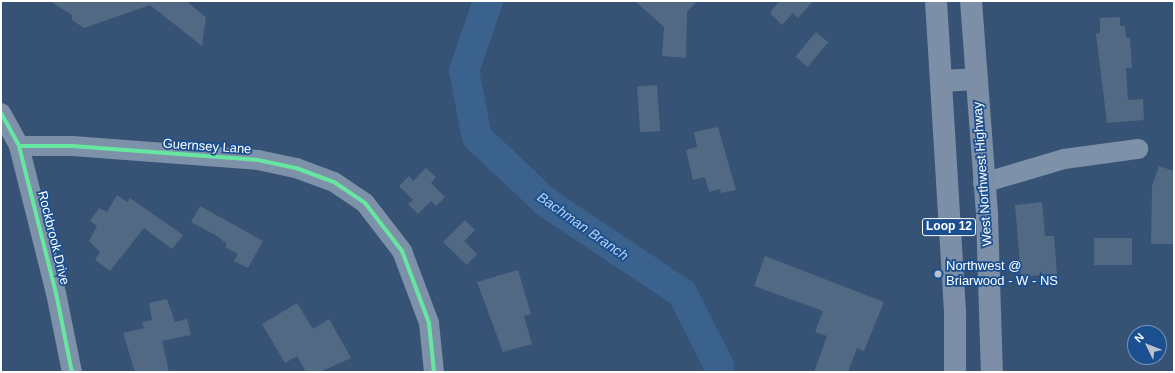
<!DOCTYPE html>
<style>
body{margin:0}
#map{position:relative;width:1175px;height:373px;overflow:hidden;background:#365274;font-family:Helvetica,sans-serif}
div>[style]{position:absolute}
.river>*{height:30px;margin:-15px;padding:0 15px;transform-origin:15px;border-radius:15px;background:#3b618d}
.building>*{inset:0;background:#526984;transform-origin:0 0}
.minor>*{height:20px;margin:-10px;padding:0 10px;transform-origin:10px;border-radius:10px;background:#7d92a8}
.major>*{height:22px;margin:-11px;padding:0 11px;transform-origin:11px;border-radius:11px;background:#7d8ea7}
.cycleway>*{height:4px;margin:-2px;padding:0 2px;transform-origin:2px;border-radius:2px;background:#66e7a1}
.dots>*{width:11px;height:11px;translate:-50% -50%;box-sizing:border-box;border:2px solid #1b4f8f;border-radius:50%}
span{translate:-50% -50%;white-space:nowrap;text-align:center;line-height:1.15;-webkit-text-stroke:3.5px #1b4f8f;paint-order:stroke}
.shield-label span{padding:1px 3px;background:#1b4f8f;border:1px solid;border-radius:3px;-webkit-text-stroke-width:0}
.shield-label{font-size:12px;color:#fff;font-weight:700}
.street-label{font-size:13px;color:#fff}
.poi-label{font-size:13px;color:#fff}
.left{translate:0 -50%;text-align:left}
.water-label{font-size:14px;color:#b5d3f5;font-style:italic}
.frame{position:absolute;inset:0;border:2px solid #fff;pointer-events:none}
.north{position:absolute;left:1127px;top:325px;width:40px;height:40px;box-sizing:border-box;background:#1b4f8f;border:1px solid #7695bc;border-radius:50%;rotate:313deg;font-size:11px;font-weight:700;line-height:16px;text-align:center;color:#fff}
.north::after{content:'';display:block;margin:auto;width:14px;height:18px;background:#b9c2ce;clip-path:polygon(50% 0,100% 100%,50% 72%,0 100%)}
</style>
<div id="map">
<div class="river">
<div style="left:488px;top:1px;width:74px;rotate:108.9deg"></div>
<div style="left:464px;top:71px;width:67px;rotate:78.9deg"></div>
<div style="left:477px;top:137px;width:96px;rotate:43.3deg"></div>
<div style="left:547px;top:203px;width:162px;rotate:33.7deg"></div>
<div style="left:682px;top:293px;width:82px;rotate:63.1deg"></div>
<div style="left:719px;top:366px;width:6px;rotate:99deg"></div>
</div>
<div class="building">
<div style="clip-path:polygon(50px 1px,186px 1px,206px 17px,202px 46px,150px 5px,84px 28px,72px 20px,72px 15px)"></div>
<div style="clip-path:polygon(635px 1px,697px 1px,687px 12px,686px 58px,662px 56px,664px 27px)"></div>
<div style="clip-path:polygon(779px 1px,813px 1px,798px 18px,793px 13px,782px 25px,770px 13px)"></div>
<div style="clip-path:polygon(1120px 17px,1120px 26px,1125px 26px,1126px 38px,1130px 38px,1132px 68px,1126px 68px,1128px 100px,1143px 99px,1144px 120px,1107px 123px,1096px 34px,1100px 33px,1100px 18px)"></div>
<div style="left:816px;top:32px;width:16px;height:32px;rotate:40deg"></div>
<div style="left:657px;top:85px;width:46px;height:20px;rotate:86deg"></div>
<div style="clip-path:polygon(718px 127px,736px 190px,721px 193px,720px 189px,709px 192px,705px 177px,693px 180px,686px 150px,697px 147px,694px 132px)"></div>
<div style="clip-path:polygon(1159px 166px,1174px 171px,1173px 244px,1151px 244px,1152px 186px)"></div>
<div style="clip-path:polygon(426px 168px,436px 177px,431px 183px,445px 197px,436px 206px,431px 201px,418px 214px,408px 204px,413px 200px,399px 186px,409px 176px,413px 181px)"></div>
<div style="clip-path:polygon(117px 195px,127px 202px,130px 198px,183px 235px,172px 249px,144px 228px,110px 271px,95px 260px,100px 252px,89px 241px,97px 226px,90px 221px,99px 208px,107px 212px)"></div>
<div style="clip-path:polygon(1042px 202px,1045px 236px,1054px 236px,1057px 274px,1021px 277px,1015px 205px)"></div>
<div style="clip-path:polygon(200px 206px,263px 241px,248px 268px,234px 261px,238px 254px,225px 247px,227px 244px,217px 236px,191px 222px)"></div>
<div style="clip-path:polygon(465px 220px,475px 230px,464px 241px,477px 254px,467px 265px,443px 242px)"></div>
<div style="left:1094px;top:238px;width:38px;height:27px"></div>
<div style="clip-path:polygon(765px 256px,884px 302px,864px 351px,857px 348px,848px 372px,814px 372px,827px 336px,815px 332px,823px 311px,754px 286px)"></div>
<div style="clip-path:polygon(518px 270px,531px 314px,524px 316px,532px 344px,503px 352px,477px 282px)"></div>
<div style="clip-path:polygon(167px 299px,175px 322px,187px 319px,191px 335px,162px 341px,169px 372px,135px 372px,123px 333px,144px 328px,142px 322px,152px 320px,149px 303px)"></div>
<div style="clip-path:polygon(297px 303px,313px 329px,329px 319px,351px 358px,320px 372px,306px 372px,297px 356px,285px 363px,262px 324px)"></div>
</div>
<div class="minor">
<div style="left:1px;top:113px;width:38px;rotate:61deg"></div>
<div style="left:19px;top:146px;width:152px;rotate:75.9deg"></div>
<div style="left:56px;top:293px;width:81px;rotate:78.6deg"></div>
<div style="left:19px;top:146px;width:53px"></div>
<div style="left:72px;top:146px;width:187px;rotate:4.3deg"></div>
<div style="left:258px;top:160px;width:39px;rotate:12deg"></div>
<div style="left:296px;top:168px;width:40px;rotate:20.2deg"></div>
<div style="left:334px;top:182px;width:37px;rotate:34deg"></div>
<div style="left:365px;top:203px;width:61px;rotate:52.4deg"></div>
<div style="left:402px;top:251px;width:77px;rotate:69.4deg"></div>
<div style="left:429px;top:323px;width:49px;rotate:84.2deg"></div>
<div style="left:983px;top:183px;width:84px;rotate:-16.5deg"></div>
<div style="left:1064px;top:159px;width:75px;rotate:-7.7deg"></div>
</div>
<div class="major">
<div style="left:936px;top:1px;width:314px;rotate:86.5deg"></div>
<div style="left:955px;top:314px;width:58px;rotate:90deg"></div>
<div style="left:971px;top:1px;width:216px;rotate:85.7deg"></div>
<div style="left:987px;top:216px;width:156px;rotate:88.2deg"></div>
<div style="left:941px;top:81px;width:36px;rotate:-3deg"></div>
</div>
<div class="cycleway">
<div style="left:1px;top:113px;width:38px;rotate:61deg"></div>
<div style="left:19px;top:146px;width:152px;rotate:75.9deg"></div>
<div style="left:56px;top:293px;width:81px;rotate:78.6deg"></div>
<div style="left:19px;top:146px;width:53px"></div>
<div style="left:72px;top:146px;width:187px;rotate:4.3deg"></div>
<div style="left:258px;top:160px;width:39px;rotate:12deg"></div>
<div style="left:296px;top:168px;width:40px;rotate:20.2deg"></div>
<div style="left:334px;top:182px;width:37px;rotate:34deg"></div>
<div style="left:365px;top:203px;width:61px;rotate:52.4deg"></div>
<div style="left:402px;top:251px;width:77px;rotate:69.4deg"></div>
<div style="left:429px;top:323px;width:49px;rotate:84.2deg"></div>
</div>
<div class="dots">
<div style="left:938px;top:274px;background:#b9c2ce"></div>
</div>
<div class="shield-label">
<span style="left:949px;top:227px">Loop 12</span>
</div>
<div class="street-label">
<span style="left:207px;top:147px;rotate:4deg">Guernsey Lane</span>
<span style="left:983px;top:174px;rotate:-94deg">West Northwest Highway</span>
<span style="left:53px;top:238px;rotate:76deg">Rockbrook Drive</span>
</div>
<div class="poi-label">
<span class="left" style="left:946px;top:274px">Northwest @<br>Briarwood - W - NS</span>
</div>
<div class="water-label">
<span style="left:583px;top:226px;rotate:35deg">Bachman Branch</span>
</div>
<div class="frame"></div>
<div class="north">N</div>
</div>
